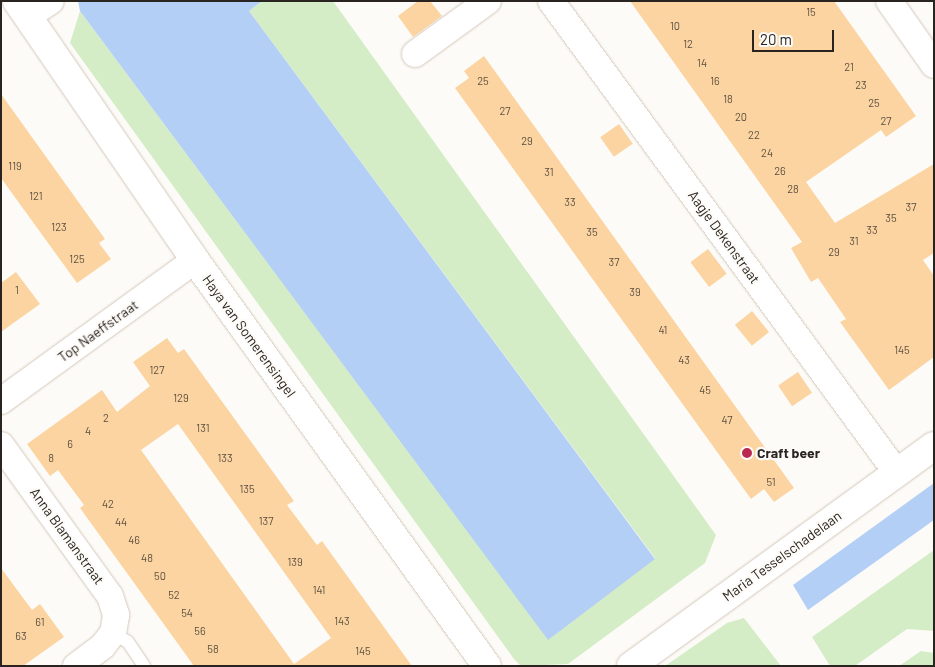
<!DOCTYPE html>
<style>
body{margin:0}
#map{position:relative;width:935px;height:667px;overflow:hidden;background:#fdfbf8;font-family:Barlow,sans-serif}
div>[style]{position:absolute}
.green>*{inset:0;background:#d5edc7}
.water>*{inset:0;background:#b3cff6}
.building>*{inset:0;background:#fbd4a1;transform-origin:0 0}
.roads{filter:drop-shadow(0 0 1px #d3c8b9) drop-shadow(0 0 1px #d3c8b9)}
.service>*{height:12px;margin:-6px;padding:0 6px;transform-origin:6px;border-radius:6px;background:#fff}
.minor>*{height:26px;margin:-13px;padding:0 13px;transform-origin:13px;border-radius:13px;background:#fff}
.tertiary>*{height:28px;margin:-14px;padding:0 14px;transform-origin:14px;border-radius:14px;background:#fff}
.dots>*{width:14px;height:14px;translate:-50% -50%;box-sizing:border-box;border:2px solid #fdfbf8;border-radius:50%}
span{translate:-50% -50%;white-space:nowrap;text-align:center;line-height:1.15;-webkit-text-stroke:4.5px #fdfbf8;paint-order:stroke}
.number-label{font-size:11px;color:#5e5040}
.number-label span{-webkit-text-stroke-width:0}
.street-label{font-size:14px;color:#29241f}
.poi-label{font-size:14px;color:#29241f;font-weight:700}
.left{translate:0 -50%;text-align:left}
.frame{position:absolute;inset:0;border:2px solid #29241f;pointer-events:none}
.scale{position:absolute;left:752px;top:30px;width:82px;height:22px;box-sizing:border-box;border:2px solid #29241f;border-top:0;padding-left:6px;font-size:15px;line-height:18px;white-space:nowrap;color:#29241f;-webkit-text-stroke:4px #fdfbf8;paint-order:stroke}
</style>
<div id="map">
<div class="green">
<div style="clip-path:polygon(262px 1px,333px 1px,716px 535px,705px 563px,568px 664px,521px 666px,514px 659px,70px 43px,80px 11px,548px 639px,655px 558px,249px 11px)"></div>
<div style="clip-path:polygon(934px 550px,934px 631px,907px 629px,855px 666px,830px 666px,812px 637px)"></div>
<div style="clip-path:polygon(744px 618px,781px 666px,665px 666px,727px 623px)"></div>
<div style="clip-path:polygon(921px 651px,934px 653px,934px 666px,899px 666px)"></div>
</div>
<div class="water">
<div style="clip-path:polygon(78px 1px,262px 1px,249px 11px,655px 559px,548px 640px,80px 11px)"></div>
<div style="clip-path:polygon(934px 483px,934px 520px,808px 610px,793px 585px)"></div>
</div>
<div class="building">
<div style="clip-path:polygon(418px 1px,430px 1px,442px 16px,413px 37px,398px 16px)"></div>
<div style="clip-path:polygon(630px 1px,834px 1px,916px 116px,886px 137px,881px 130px,806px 182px,835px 223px,934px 164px,934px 253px,923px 260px,934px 276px,934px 357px,889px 390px,840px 322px,846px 319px,818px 278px,811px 282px,791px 248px,802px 242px)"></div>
<div style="clip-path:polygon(484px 56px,794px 488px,774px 502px,764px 489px,751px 499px,455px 88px,469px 78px,464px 71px)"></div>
<div style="clip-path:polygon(1px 94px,105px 239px,99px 243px,111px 259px,77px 283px,1px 178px)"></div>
<div style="left:619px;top:124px;width:24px;height:23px;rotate:55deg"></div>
<div style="left:708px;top:249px;width:31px;height:22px;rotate:53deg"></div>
<div style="clip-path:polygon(16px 272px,40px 304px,1px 332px,1px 283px)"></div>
<div style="left:752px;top:311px;width:27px;height:22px;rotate:51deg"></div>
<div style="clip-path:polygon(evenodd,167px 338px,178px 353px,184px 349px,294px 501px,287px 505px,317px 545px,322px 541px,412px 666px,194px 666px,80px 508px,84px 505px,58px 470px,50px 476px,27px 444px,102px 390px,117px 412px,150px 386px,133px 362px,167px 338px,178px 424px,331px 638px,294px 664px,141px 450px,178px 424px)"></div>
<div style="left:798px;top:372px;width:25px;height:24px;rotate:56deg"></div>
<div style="clip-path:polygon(1px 568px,32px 610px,40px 604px,64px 637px,23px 666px,1px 666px)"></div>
</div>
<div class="roads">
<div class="service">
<div style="left:113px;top:633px;width:17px;rotate:31deg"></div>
<div style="left:128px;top:642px;width:29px;rotate:56deg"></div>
</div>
<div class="minor">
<div style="left:551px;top:1px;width:585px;rotate:53.76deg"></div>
<div style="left:889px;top:1px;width:78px;rotate:54.9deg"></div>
<div style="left:28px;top:16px;width:27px;rotate:-33deg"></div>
<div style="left:415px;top:54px;width:90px;rotate:-36deg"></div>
<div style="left:1px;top:401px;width:240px;rotate:-36deg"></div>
<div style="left:1px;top:445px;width:186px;rotate:54.2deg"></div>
<div style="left:110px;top:596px;width:20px;rotate:72deg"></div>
<div style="left:116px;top:615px;width:18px;rotate:99deg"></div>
<div style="left:113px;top:633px;width:16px;rotate:128deg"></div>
<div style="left:103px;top:646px;width:34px;rotate:143deg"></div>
</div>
<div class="tertiary">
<div style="left:17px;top:1px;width:314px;rotate:55.5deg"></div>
<div style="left:195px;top:260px;width:500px;rotate:54.28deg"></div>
<div style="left:631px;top:666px;width:374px;rotate:-36deg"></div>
</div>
</div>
<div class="dots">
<div style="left:747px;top:453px;background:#ba2a50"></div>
</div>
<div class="number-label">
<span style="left:811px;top:12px">15</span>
<span style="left:675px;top:26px">10</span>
<span style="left:688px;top:44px">12</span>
<span style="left:702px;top:63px">14</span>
<span style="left:849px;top:67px">21</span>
<span style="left:483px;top:81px">25</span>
<span style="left:715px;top:81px">16</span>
<span style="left:861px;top:85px">23</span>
<span style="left:728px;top:99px">18</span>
<span style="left:874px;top:103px">25</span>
<span style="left:505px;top:111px">27</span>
<span style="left:741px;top:117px">20</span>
<span style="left:886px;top:121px">27</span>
<span style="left:754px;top:135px">22</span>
<span style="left:527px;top:141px">29</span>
<span style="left:767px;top:153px">24</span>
<span style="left:15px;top:166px">119</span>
<span style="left:780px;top:171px">26</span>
<span style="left:549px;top:172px">31</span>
<span style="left:793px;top:189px">28</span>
<span style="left:36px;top:196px">121</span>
<span style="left:570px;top:202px">33</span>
<span style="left:911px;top:207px">37</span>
<span style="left:891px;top:218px">35</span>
<span style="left:59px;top:227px">123</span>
<span style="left:872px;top:230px">33</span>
<span style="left:592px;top:232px">35</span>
<span style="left:854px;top:241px">31</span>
<span style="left:834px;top:252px">29</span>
<span style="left:77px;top:259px">125</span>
<span style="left:614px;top:262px">37</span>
<span style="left:17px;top:290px">1</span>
<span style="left:635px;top:292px">39</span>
<span style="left:663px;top:330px">41</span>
<span style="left:902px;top:350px">145</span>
<span style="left:684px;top:360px">43</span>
<span style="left:157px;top:370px">127</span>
<span style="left:705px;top:390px">45</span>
<span style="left:181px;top:398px">129</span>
<span style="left:106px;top:418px">2</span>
<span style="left:727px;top:420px">47</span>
<span style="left:203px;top:428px">131</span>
<span style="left:88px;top:431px">4</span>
<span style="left:70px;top:444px">6</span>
<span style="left:51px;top:458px">8</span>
<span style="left:225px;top:458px">133</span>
<span style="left:771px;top:482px">51</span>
<span style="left:247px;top:489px">135</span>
<span style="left:108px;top:504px">42</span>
<span style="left:266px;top:521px">137</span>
<span style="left:121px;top:522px">44</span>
<span style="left:134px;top:540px">46</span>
<span style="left:147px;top:558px">48</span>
<span style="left:295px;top:562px">139</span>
<span style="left:160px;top:576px">50</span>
<span style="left:319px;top:590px">141</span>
<span style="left:174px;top:595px">52</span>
<span style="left:187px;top:613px">54</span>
<span style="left:342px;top:621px">143</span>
<span style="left:40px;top:622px">61</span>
<span style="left:200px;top:631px">56</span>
<span style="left:21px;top:636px">63</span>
<span style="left:213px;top:649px">58</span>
<span style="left:363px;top:651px">145</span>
</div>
<div class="street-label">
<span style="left:724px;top:237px;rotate:54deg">Aagje Dekenstraat</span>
<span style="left:98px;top:331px;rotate:-36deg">Top Naeffstraat</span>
<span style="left:249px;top:336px;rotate:54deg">Haya van Somerensingel</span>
<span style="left:67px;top:536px;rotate:54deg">Anna Blamanstraat</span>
<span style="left:782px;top:556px;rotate:-36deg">Maria Tesselschadelaan</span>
</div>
<div class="poi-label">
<span class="left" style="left:757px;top:453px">Craft beer</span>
</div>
<div class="frame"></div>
<div class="scale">20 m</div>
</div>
